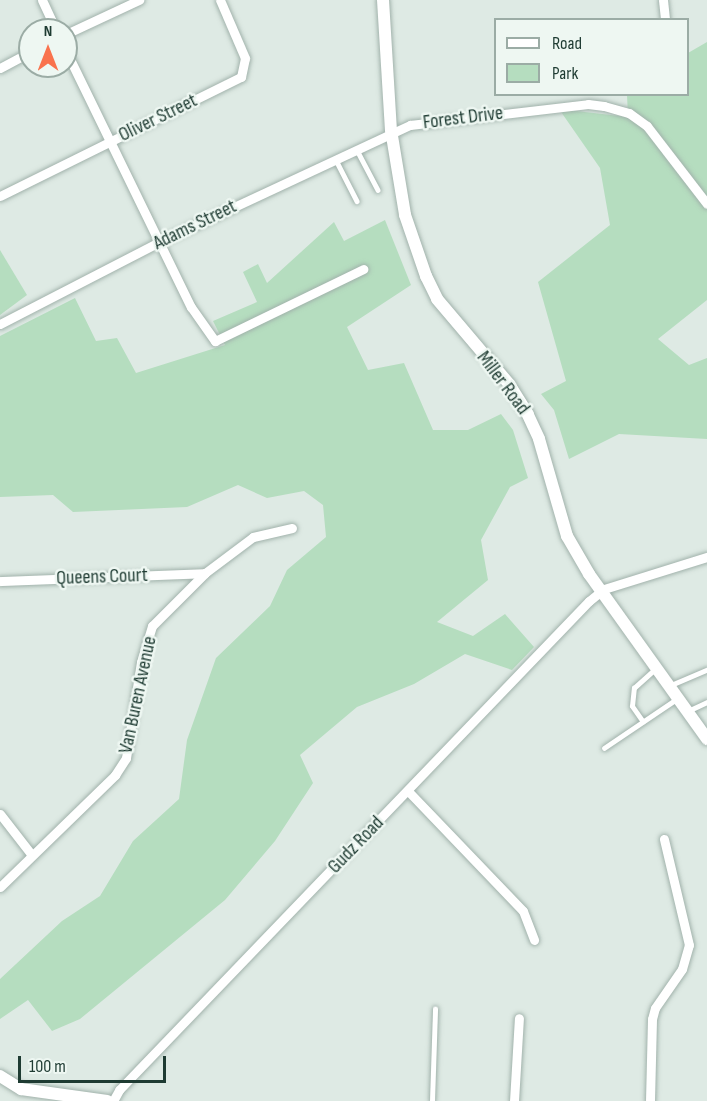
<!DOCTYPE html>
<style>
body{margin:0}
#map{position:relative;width:707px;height:1101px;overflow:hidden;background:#deeae4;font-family:"Sofia Sans Condensed",sans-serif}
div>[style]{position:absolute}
.green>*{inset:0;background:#b5ddbf}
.roads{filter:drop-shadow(0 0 2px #a1b2ab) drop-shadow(0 0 2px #a1b2ab)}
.lane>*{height:4.5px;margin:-2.25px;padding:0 2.25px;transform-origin:2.25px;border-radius:2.25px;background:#fff}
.street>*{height:9px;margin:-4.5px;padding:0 4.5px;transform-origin:4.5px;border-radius:4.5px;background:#fff}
.secondary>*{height:12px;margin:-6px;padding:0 6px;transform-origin:6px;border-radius:6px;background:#fff}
span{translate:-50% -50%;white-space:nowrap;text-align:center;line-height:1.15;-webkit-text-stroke:5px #eef7f2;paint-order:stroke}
.street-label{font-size:20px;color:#1e3b32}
.legend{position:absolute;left:494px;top:18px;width:195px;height:78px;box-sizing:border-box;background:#eef7f2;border:2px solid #9baca5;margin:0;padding:8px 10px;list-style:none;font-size:18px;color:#1e3b32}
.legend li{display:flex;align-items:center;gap:12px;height:30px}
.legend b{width:30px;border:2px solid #9baca5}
.north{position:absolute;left:18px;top:18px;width:60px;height:60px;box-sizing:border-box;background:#eef7f2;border:2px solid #9baca5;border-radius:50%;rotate:0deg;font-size:16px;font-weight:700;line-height:24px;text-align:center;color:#1e3b32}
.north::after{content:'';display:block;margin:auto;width:21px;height:27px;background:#f9724d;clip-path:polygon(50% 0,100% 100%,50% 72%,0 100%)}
.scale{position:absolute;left:18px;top:1056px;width:148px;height:27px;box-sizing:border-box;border:3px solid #1e3b32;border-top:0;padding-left:8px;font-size:18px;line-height:21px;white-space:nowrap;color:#1e3b32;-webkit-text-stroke:4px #eef7f2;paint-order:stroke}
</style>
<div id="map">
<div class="green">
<div style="clip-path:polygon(707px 42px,707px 300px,658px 339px,689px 365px,707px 358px,707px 439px,619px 434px,569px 459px,554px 410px,541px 394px,566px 381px,538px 282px,610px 225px,600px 168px,559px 109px,628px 117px,627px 95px,688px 94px,688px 53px)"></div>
<div style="clip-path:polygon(385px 220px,411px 285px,347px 327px,368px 370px,404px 363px,433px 430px,468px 430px,501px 414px,513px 430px,528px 478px,510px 487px,481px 540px,488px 580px,437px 622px,473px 636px,505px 614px,534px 647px,512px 670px,465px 654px,414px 684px,357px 707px,300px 755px,313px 783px,275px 841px,225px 900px,80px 1019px,52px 1031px,28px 1000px,0 1019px,0 979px,62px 921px,100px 896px,133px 841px,179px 799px,187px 740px,216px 658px,270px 606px,287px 570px,326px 537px,323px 505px,304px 491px,267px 498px,238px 485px,187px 507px,73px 512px,53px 495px,0 497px,0 336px,75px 298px,96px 341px,117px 338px,136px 373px,225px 345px,213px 321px,257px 302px,243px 272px,258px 264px,267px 283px,334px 222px,344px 241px)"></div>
<div style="clip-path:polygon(0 250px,27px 295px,0 315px)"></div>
</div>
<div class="roads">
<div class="lane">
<div style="left:357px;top:150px;width:45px;rotate:62.3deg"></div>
<div style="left:336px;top:160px;width:46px;rotate:62.9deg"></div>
<div style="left:671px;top:685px;width:39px;rotate:-23deg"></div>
<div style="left:690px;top:710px;width:19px;rotate:-25deg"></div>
<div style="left:643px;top:722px;width:19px;rotate:-125deg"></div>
<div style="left:632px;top:706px;width:18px;rotate:-84deg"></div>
<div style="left:634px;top:688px;width:28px;rotate:-42deg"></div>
<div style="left:604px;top:748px;width:89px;rotate:-34deg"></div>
<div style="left:432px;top:1101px;width:92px;rotate:-88.1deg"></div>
</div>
<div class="street">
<div style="left:42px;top:0;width:33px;rotate:65deg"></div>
<div style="left:663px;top:0;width:20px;rotate:84deg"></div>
<div style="left:66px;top:34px;width:81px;rotate:-25deg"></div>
<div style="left:66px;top:51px;width:285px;rotate:64deg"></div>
<div style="left:191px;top:307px;width:42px;rotate:54.8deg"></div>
<div style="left:215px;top:341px;width:165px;rotate:-25.9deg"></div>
<div style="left:0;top:68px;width:34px;rotate:-28deg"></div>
<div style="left:0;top:196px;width:269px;rotate:-26.3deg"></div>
<div style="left:241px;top:77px;width:19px;rotate:-78deg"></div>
<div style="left:245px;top:58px;width:63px;rotate:-113.3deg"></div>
<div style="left:0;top:324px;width:179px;rotate:-27.3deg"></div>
<div style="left:159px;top:242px;width:277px;rotate:-25deg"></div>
<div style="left:410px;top:125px;width:179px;rotate:-6.7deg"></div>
<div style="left:588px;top:104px;width:16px;rotate:7deg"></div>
<div style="left:604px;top:106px;width:26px;rotate:16deg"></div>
<div style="left:629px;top:113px;width:22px;rotate:36deg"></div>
<div style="left:647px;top:126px;width:98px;rotate:52.4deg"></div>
<div style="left:0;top:581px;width:205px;rotate:-2.2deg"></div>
<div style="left:408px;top:791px;width:166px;rotate:46.2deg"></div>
<div style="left:523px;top:911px;width:31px;rotate:69deg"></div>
<div style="left:0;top:814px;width:51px;rotate:52.2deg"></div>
<div style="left:0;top:887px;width:161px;rotate:-44.2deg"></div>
<div style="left:115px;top:775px;width:20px;rotate:-57deg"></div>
<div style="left:126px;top:758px;width:97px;rotate:-81.1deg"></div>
<div style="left:141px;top:662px;width:38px;rotate:-73deg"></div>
<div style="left:152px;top:626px;width:75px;rotate:-45deg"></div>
<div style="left:205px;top:573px;width:60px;rotate:-36.9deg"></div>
<div style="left:253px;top:537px;width:40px;rotate:-13deg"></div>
<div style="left:113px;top:1101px;width:13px;rotate:-61deg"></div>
<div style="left:119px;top:1090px;width:678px;rotate:-46.14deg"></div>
<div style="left:589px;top:601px;width:19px;rotate:-39deg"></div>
<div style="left:604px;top:589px;width:108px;rotate:-17.3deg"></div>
<div style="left:514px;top:1101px;width:83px;rotate:-86.6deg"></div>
<div style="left:650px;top:1101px;width:82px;rotate:-88.6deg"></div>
<div style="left:652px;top:1019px;width:11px;rotate:-75deg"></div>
<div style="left:655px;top:1008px;width:47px;rotate:-55.3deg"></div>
<div style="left:682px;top:969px;width:25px;rotate:-74deg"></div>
<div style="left:689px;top:945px;width:109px;rotate:-103.3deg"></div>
</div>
<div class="secondary">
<div style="left:383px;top:0;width:130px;rotate:86.5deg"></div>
<div style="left:391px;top:130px;width:86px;rotate:80.6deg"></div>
<div style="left:405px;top:215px;width:65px;rotate:71deg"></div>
<div style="left:426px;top:276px;width:25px;rotate:64deg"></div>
<div style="left:437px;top:299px;width:111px;rotate:49.7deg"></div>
<div style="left:509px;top:384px;width:36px;rotate:58deg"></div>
<div style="left:528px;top:415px;width:26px;rotate:65deg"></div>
<div style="left:539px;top:439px;width:101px;rotate:73.9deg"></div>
<div style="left:567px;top:536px;width:44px;rotate:59.9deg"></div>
<div style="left:589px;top:574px;width:203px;rotate:54.4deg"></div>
<div style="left:0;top:1076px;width:25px;rotate:32deg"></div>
<div style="left:21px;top:1089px;width:87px;rotate:7.9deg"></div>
</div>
</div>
<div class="street-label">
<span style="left:158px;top:118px;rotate:-26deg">Oliver Street</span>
<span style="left:463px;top:118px;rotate:-7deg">Forest Drive</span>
<span style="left:195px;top:225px;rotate:-26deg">Adams Street</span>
<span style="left:503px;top:383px;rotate:53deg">Miller Road</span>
<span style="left:102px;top:577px;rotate:-2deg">Queens Court</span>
<span style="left:138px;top:695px;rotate:-78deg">Van Buren Avenue</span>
<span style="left:356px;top:845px;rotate:-46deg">Gudz Road</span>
</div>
<ul class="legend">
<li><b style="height:8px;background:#fff"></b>Road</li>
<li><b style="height:16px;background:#b5ddbf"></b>Park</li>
</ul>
<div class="north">N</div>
<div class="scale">100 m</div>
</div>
